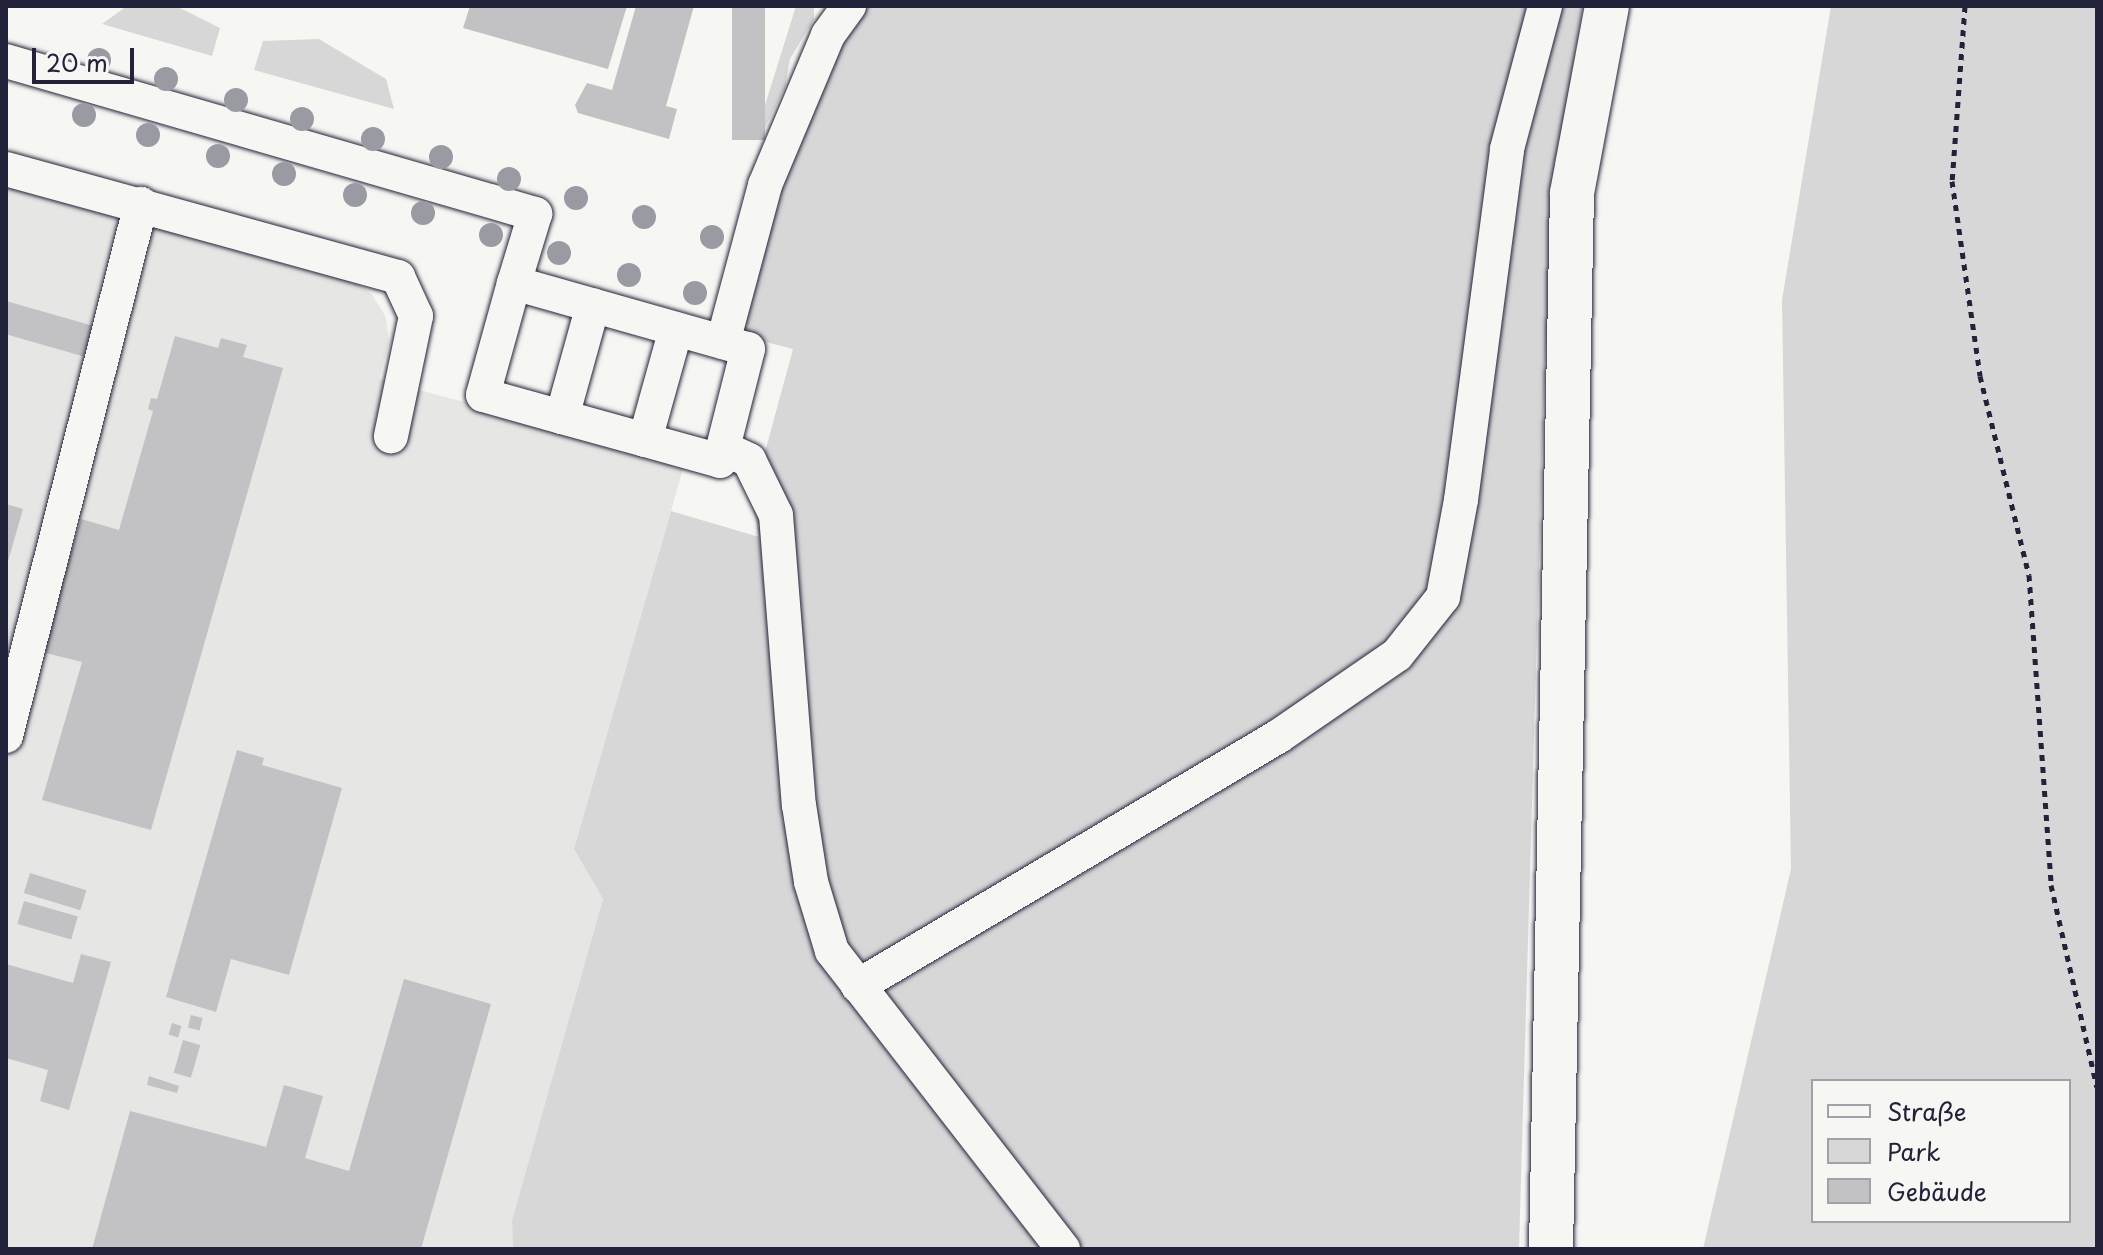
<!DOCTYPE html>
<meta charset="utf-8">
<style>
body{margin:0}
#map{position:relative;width:2103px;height:1255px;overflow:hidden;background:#f6f6f2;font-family:"Playpen Sans",sans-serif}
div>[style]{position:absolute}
.built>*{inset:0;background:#e6e6e4}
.green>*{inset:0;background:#d7d7d7}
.building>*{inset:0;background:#c2c2c4;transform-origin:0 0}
.path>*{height:5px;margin-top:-2.5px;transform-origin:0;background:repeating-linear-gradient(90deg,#22223b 0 6px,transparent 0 12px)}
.roads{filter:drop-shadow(0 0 2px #22223b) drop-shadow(0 0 2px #22223b)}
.minor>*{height:34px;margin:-17px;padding:0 17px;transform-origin:17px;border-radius:17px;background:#f6f6f2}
.major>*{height:44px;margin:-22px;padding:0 22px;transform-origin:22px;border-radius:22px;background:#f6f6f2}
.trees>*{width:24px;height:24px;margin:-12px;border-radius:50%;background:#9a9aa3}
span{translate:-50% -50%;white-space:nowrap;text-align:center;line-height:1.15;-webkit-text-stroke:6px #f6f6f2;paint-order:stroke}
.frame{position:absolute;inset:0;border:8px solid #22223b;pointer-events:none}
.legend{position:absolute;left:1811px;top:1079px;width:260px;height:144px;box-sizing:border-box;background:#f6f6f2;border:2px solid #a1a1a9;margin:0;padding:10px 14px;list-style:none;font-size:24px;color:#22223b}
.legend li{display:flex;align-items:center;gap:16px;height:40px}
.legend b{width:40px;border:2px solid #a1a1a9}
.scale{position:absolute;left:32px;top:48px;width:102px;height:36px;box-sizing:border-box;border:4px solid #22223b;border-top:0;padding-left:10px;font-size:24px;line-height:28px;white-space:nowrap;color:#22223b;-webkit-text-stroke:6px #f6f6f2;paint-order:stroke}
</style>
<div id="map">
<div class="built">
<div style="clip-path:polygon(6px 181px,345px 276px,371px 293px,386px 317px,389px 343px,379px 379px,685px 462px,574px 849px,603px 899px,512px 1220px,513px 1249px,6px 1249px)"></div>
</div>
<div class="green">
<div style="clip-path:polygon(127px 6px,176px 6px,220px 28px,212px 56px,102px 24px)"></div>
<div style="clip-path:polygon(796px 6px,814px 6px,814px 19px,790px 59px,785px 87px,763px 132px,756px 134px)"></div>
<div style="clip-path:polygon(862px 6px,1583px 6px,1560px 144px,1545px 356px,1519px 1249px,513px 1249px,512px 1220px,603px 899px,574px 849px,671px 511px,759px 537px,752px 500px,793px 349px,734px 334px,778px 194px,837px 41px)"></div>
<div style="clip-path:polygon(evenodd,1831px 6px,2097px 6px,2097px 1249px,1703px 1249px,1791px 869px,1782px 300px,1831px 6px,2069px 1081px,2069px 1221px,1813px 1221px,1813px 1081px,2069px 1081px)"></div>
<div style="clip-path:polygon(319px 39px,386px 79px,394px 109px,254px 70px,263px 41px)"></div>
</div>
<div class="building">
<div style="clip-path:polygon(470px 6px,627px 6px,608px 69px,463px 28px)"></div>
<div style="clip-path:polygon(636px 6px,694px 6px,666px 106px,677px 109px,669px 139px,578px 113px,575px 105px,587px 83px,612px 90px)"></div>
<div style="left:732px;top:6px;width:33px;height:134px"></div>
<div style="left:6px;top:301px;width:90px;height:32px;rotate:16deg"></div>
<div style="clip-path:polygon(175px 336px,218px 348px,221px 338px,247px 345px,243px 357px,283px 368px,151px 830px,42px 800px,82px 662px,42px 652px,81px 519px,119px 530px,153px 411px,148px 409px,151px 398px,157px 399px)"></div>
<div style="clip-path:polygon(6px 504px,23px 509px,7px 565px,6px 565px)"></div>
<div style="clip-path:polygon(237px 750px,264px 758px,262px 765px,342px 788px,289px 975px,231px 959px,216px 1012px,166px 997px)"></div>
<div style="left:30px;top:873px;width:59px;height:21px;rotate:17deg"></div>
<div style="left:24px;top:901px;width:56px;height:24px;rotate:16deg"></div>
<div style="clip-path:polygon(81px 954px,111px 962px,69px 1110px,40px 1101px,48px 1070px,6px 1058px,6px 964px,73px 983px)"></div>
<div style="clip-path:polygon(404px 979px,491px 1004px,421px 1249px,92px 1249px,130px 1111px,266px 1147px,284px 1085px,323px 1096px,305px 1158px,349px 1171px)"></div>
<div style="left:191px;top:1015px;width:12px;height:13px;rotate:14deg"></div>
<div style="left:172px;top:1023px;width:10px;height:12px;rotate:17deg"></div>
<div style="left:183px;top:1040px;width:18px;height:34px;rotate:16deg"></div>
<div style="clip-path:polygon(149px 1076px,179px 1086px,177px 1093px,147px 1085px)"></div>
</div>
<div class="path">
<div style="left:1965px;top:6px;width:175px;rotate:94.2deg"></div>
<div style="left:1952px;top:181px;width:197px;rotate:81.8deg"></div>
<div style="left:1980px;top:376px;width:205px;rotate:76.2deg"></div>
<div style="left:2029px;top:575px;width:311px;rotate:85.9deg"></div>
<div style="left:2051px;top:885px;width:207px;rotate:77.2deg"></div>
</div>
<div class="roads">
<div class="minor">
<div style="left:6px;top:61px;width:551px;rotate:16.13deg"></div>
<div style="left:535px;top:214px;width:72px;rotate:106.9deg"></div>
<div style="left:514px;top:283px;width:243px;rotate:15.8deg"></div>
<div style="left:748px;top:349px;width:102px;rotate:104.2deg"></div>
<div style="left:723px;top:448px;width:29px;rotate:25deg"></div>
<div style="left:749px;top:460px;width:61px;rotate:63.9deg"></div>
<div style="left:776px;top:515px;width:291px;rotate:85.5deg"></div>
<div style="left:799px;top:805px;width:78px;rotate:81.1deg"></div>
<div style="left:811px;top:882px;width:72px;rotate:73.1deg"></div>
<div style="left:832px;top:951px;width:377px;rotate:52.2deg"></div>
<div style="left:6px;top:169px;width:407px;rotate:15.4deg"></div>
<div style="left:398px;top:277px;width:43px;rotate:65.2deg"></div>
<div style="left:416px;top:316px;width:123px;rotate:101.8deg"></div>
<div style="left:514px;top:283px;width:116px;rotate:105.5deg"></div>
<div style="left:483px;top:395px;width:82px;rotate:15.6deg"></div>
<div style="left:562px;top:417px;width:116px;rotate:-74.5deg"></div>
<div style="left:723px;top:342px;width:163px;rotate:-75deg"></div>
<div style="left:765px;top:185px;width:163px;rotate:-67.2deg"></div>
<div style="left:828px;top:35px;width:36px;rotate:-54deg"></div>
<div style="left:562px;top:417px;width:86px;rotate:15.5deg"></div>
<div style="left:645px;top:440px;width:115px;rotate:-74.4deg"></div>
<div style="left:645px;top:440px;width:78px;rotate:15.6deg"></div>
<div style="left:720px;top:461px;width:13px;rotate:-77deg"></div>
<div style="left:6px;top:736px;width:549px;rotate:-75.76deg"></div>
<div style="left:858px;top:986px;width:490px;rotate:-30.7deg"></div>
<div style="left:1279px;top:736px;width:143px;rotate:-34.5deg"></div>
<div style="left:1397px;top:655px;width:74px;rotate:-51.6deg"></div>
<div style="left:1443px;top:597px;width:99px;rotate:-79.5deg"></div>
<div style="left:1461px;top:500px;width:354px;rotate:-82.5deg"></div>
<div style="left:1507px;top:149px;width:148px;rotate:-75.1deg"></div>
</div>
<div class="major">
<div style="left:1551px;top:1249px;width:1056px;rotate:-88.86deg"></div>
<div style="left:1572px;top:193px;width:190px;rotate:-79.4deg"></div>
</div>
</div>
<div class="trees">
<div style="left:99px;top:60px"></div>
<div style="left:166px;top:79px"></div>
<div style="left:236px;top:100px"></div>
<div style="left:84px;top:115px"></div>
<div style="left:302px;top:119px"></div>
<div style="left:148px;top:135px"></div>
<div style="left:373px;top:139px"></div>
<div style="left:218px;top:156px"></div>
<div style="left:441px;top:157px"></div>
<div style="left:284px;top:174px"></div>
<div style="left:509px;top:179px"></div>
<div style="left:355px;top:195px"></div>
<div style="left:576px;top:198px"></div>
<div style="left:423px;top:213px"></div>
<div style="left:644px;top:217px"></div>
<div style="left:491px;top:235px"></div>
<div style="left:712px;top:237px"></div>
<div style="left:559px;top:253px"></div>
<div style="left:629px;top:275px"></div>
<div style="left:695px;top:293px"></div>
</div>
<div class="frame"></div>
<ul class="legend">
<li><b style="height:10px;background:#f6f6f2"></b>Straße</li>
<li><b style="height:22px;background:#d7d7d7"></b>Park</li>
<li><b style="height:22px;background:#c2c2c4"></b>Gebäude</li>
</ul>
<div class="scale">20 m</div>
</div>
